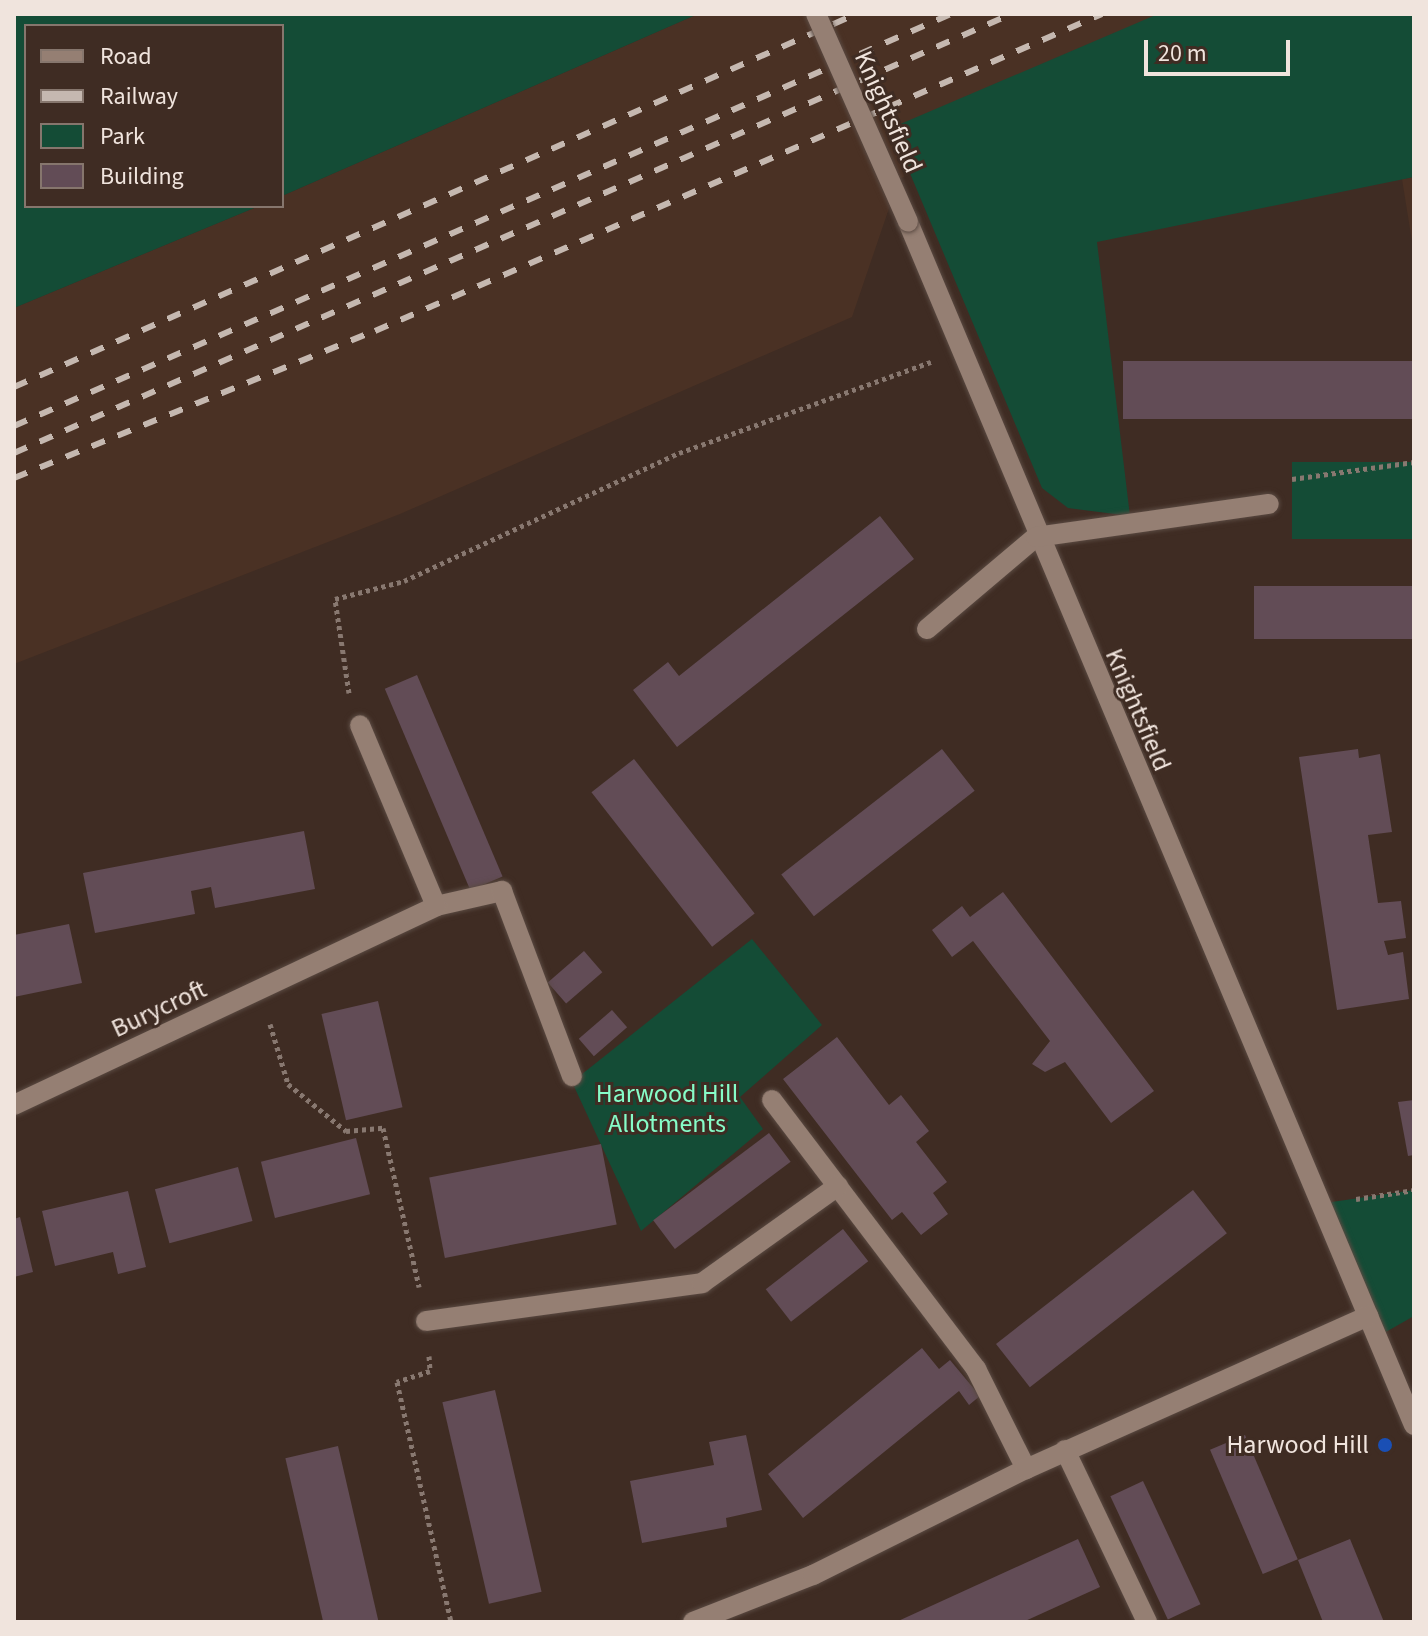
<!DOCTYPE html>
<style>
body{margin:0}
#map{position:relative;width:1428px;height:1636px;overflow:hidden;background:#3f2c23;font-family:"Source Sans 3",sans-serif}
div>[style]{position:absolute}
.built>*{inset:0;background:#4a3124}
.green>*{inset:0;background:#144c36;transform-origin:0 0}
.building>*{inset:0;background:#624c56;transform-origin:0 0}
.path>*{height:5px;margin-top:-2.5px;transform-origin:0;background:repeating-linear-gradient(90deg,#887870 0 4px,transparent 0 8px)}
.roads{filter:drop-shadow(0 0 2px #5a4a42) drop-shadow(0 0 2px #5a4a42)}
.minor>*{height:20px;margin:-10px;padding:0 10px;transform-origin:10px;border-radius:10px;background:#957f73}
.rail>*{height:6px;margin-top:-3px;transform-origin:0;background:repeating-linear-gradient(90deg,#c5b8b0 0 14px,transparent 0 28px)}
.bridges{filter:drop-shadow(0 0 2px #5a4a42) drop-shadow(0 0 2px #5a4a42)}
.minor-bridge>*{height:20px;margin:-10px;padding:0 10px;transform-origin:10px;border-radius:10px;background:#957f73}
.dots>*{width:22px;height:22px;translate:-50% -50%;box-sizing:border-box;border:4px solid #3f2c23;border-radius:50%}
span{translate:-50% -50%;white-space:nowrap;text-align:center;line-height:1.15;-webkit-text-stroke:6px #3f2c23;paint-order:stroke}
.street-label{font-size:26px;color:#f0e4dd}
.park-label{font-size:26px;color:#86fcc8}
.poi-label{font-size:26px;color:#f0e4dd}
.right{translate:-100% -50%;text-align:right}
.frame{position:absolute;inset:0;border:16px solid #f0e4dd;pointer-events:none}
.legend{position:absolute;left:24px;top:24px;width:260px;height:184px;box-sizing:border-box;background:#3f2c23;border:2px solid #86766d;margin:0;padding:10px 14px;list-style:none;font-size:24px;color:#f0e4dd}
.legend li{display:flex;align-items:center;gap:16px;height:40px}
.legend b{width:40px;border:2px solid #86766d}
.scale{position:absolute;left:1144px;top:40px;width:146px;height:36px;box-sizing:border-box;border:4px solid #f0e4dd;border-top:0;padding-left:10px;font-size:24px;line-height:28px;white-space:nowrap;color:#f0e4dd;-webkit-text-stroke:6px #3f2c23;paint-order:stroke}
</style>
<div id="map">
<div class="built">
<div style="clip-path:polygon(698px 14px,1276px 14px,899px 179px,852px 317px,400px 514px,14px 664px,14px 308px,259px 206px,282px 206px,282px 196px)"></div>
<div style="clip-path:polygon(1414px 177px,1414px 254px,1402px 179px)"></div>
</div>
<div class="green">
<div style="clip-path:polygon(14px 14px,698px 14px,282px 196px,282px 26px,26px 26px,26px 206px,259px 206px,14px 308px)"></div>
<div style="clip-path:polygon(1158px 14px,1414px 14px,1414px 177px,1097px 242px,1130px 516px,1068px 508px,1042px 488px,891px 128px)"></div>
<div style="left:1414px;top:462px;width:77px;height:122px;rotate:90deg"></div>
<div style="clip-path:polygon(752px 939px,822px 1025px,740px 1097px,763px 1129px,641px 1231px,572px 1082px)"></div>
<div style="clip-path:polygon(1414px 1190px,1414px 1316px,1377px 1337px,1318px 1204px)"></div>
</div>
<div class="building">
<div style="left:1414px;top:361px;width:58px;height:291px;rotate:90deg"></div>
<div style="clip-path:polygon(880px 516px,914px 559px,677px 747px,633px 690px,668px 662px,679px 676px)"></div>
<div style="left:1414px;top:586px;width:53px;height:160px;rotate:90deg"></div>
<div style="left:417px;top:675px;width:219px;height:35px;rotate:67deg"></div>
<div style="left:942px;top:749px;width:53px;height:204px;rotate:52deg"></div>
<div style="clip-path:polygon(1358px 749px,1359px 758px,1380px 754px,1392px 832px,1368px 835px,1378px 903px,1401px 901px,1406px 938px,1384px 941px,1388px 955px,1403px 952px,1409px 999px,1337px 1010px,1299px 757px)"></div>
<div style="left:634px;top:759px;width:196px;height:54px;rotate:52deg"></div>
<div style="clip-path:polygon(304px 831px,315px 889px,215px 908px,211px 887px,191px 891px,195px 914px,95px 933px,83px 873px)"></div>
<div style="clip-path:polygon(1003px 892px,1154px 1091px,1111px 1123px,1065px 1062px,1045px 1072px,1032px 1064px,1050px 1041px,973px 941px,952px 957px,932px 930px,962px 906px,970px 917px)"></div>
<div style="clip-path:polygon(69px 924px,82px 983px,14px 997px,14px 935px)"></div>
<div style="left:584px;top:951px;width:28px;height:48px;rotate:49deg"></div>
<div style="left:378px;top:1001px;width:109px;height:58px;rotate:77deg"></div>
<div style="left:612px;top:1010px;width:23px;height:44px;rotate:49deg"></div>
<div style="clip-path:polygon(837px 1037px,889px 1105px,901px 1095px,929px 1131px,916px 1142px,947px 1182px,933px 1193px,948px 1214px,921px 1235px,902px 1212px,892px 1220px,783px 1079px)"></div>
<div style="clip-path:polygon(1414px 1100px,1414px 1155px,1408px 1156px,1398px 1102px)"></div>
<div style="left:769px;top:1133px;width:36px;height:145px;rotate:53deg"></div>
<div style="left:356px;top:1138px;width:58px;height:98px;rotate:76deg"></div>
<div style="left:601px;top:1144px;width:82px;height:175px;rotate:79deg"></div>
<div style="left:238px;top:1167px;width:56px;height:86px;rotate:75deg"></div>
<div style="left:1193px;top:1190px;width:55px;height:250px;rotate:52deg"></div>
<div style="clip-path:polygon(128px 1191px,146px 1267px,118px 1274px,113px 1252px,55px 1266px,42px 1211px)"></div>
<div style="clip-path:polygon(20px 1217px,33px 1272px,14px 1277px,14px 1219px)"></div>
<div style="left:843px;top:1229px;width:41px;height:98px;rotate:52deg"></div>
<div style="clip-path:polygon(922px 1348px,939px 1369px,950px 1360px,980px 1396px,969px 1405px,959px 1391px,803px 1518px,768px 1474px)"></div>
<div style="left:495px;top:1390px;width:207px;height:54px;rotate:77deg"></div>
<div style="clip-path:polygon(746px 1435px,762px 1510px,726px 1518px,727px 1527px,642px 1543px,630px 1481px,714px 1465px,709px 1442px)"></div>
<div style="left:1245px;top:1435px;width:135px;height:38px;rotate:67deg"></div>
<div style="left:338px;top:1446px;width:180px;height:54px;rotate:77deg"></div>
<div style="left:1143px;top:1481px;width:136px;height:36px;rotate:65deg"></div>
<div style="clip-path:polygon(1078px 1539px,1100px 1587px,1023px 1622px,896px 1622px)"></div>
<div style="clip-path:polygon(1350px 1539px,1384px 1622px,1323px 1622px,1298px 1560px)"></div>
</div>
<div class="path">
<div style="left:1292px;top:479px;width:123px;rotate:-7.9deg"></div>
<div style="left:349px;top:693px;width:95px;rotate:-98.5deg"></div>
<div style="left:335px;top:599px;width:71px;rotate:-14.6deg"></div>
<div style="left:404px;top:581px;width:303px;rotate:-25deg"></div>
<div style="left:679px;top:453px;width:268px;rotate:-19.9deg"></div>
<div style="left:270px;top:1024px;width:63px;rotate:73.3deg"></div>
<div style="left:288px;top:1084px;width:75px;rotate:39deg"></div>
<div style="left:346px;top:1131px;width:37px;rotate:-5deg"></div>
<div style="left:383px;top:1128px;width:163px;rotate:77.2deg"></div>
<div style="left:1356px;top:1199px;width:59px;rotate:-8.8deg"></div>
<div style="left:429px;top:1356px;width:15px;rotate:86deg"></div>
<div style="left:430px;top:1371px;width:35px;rotate:162deg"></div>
<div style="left:397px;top:1382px;width:246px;rotate:77.3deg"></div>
</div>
<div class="roads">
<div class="minor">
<div style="left:908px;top:222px;width:1305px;rotate:67.19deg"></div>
<div style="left:927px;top:629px;width:143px;rotate:-40.2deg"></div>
<div style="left:1036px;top:537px;width:235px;rotate:-8.1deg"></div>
<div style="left:436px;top:906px;width:68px;rotate:-12.8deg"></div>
<div style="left:502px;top:891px;width:198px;rotate:69.3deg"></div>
<div style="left:772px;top:1100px;width:338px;rotate:52.8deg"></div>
<div style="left:976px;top:1369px;width:112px;rotate:63.4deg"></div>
<div style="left:14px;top:1105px;width:467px;rotate:-25.2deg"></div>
<div style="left:436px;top:906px;width:196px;rotate:-112.8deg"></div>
<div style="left:426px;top:1321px;width:279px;rotate:-7.8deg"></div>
<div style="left:702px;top:1283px;width:167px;rotate:-35.5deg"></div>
<div style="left:1065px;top:1450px;width:191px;rotate:64.5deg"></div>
<div style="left:693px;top:1622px;width:129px;rotate:-21.4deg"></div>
<div style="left:813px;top:1575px;width:238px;rotate:-26.5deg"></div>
<div style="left:1026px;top:1469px;width:375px;rotate:-24.1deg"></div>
</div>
</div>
<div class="rail">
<div style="left:14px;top:387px;width:921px;rotate:-23.89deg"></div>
<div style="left:14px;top:426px;width:1024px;rotate:-23.74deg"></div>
<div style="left:14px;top:453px;width:1089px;rotate:-23.76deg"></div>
<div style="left:14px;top:478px;width:390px;rotate:-22.2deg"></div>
<div style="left:375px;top:331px;width:793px;rotate:-23.56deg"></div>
</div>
<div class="bridges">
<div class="minor-bridge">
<div style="left:816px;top:14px;width:227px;rotate:66.1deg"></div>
</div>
</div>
<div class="dots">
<div style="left:1385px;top:1445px;background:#1a4fb4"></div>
</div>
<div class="street-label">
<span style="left:888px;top:112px;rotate:66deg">Knightsfield</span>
<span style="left:1138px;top:710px;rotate:67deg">Knightsfield</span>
<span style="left:159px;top:1009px;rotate:-25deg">Burycroft</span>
</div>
<div class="park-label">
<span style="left:667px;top:1109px">Harwood Hill<br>Allotments</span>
</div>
<div class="poi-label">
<span class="right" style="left:1369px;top:1445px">Harwood Hill</span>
</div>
<div class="frame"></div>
<ul class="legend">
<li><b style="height:10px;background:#957f73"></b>Road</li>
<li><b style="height:10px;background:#c5b8b0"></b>Railway</li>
<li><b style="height:22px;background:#144c36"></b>Park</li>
<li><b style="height:22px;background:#624c56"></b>Building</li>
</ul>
<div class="scale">20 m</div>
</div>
